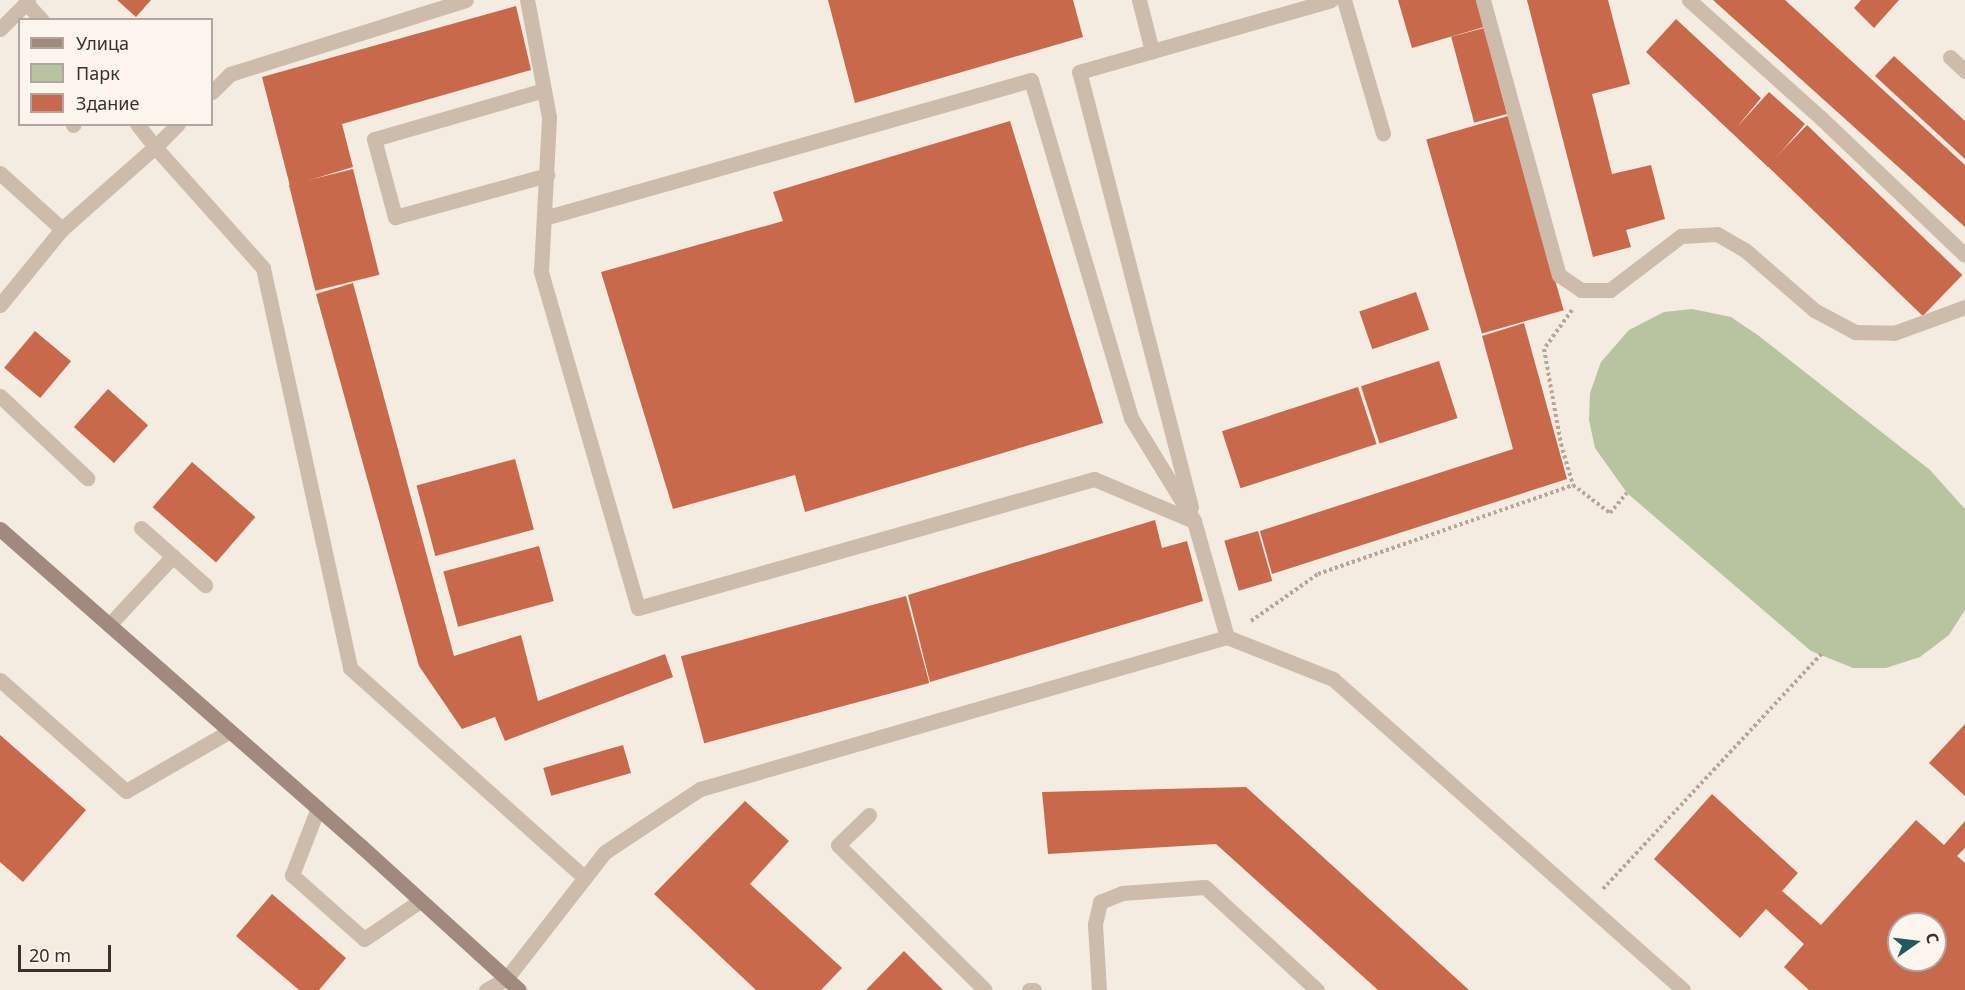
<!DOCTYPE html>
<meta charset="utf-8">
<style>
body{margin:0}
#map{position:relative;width:1965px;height:990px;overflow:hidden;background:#f4ebe1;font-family:"Noto Sans",sans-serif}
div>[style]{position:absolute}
.green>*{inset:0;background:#b8c4a0}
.building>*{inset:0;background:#c8694b;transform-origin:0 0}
.path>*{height:4px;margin-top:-2px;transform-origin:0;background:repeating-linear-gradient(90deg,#b9a596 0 3px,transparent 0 6px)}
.service>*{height:15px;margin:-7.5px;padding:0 7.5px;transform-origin:7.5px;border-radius:7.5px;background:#cdbbac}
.minor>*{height:15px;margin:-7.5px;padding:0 7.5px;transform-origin:7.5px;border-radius:7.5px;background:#cdbbac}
.secondary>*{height:15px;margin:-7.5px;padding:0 7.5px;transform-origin:7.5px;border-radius:7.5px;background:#a18a7d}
span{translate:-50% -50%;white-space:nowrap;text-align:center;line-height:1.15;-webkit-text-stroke:4.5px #fbf5ee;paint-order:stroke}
.legend{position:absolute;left:18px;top:18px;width:195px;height:108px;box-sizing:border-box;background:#fbf5ee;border:2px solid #aea6a0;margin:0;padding:8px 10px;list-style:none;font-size:18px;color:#3b302b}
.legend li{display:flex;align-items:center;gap:12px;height:30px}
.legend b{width:30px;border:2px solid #aea6a0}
.north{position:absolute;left:1887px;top:912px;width:60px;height:60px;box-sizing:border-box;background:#fbf5ee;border:2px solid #aea6a0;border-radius:50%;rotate:76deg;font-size:16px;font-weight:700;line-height:24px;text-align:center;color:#3b302b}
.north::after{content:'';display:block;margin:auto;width:21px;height:27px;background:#1f5a5e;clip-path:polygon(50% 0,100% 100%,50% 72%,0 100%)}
.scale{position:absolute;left:18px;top:945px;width:93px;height:27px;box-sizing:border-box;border:3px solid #3b302b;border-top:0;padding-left:8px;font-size:18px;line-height:21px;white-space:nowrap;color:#3b302b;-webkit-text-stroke:4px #fbf5ee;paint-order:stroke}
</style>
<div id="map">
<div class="green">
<div style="clip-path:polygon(1692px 309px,1731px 317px,1759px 336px,1930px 470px,1965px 509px,1965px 610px,1949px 635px,1920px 657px,1886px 668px,1853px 668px,1811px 651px,1627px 493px,1595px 448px,1589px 420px,1590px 393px,1601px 362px,1629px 330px,1664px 312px)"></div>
</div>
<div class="building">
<div style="clip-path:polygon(117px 0,151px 0,136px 17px)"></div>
<div style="clip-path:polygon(828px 0,1073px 0,1083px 37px,855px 103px)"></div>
<div style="clip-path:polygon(1398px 0,1476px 0,1484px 27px,1412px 48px)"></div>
<div style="clip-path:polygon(1527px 0,1608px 0,1630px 84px,1592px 94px,1612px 174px,1651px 165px,1665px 219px,1626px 230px,1631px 247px,1593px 257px)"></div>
<div style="clip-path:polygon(1713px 0,1785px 0,1965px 165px,1965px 227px)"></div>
<div style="clip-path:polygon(1861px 0,1899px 0,1874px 28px,1854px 8px)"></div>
<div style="clip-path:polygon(516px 6px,531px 70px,342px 124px,353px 167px,290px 186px,262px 77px)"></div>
<div style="clip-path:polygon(1676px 19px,1761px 98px,1737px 127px,1769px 92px,1805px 124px,1768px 167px,1646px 52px)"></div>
<div style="left:1484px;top:28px;width:89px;height:34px;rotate:75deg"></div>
<div style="clip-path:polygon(1894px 56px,1965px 121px,1965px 159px,1875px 76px)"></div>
<div style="left:1508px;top:116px;width:202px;height:85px;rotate:74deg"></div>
<div style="clip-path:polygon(1010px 121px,1103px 423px,805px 512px,795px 475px,673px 509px,601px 272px,783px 221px,773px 192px)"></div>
<div style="left:1807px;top:125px;width:216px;height:57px;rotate:44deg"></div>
<div style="left:353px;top:169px;width:109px;height:66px;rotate:76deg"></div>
<div style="clip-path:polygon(353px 283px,454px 656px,521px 635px,538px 701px,665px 654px,673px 677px,505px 741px,495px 717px,462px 729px,419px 666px,316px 294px)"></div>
<div style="left:1416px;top:292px;width:40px;height:60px;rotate:71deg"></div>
<div style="clip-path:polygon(1524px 323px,1567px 479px,1272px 574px,1260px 531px,1513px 449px,1482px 336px)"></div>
<div style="left:35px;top:331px;width:47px;height:48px;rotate:40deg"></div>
<div style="left:1439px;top:361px;width:60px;height:82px;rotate:72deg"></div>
<div style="left:1358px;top:387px;width:60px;height:143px;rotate:72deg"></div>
<div style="left:108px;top:389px;width:54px;height:51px;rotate:42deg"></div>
<div style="left:515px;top:459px;width:73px;height:102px;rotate:75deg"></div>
<div style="left:192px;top:462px;width:84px;height:60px;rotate:41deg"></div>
<div style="clip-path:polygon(1155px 520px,1162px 548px,1187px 541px,1203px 601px,930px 682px,908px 595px)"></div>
<div style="left:1258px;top:531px;width:52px;height:35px;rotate:74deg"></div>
<div style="left:539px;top:546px;width:57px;height:99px;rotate:75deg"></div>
<div style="left:906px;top:596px;width:90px;height:233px;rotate:75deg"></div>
<div style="clip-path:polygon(1965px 724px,1965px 796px,1929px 763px)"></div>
<div style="clip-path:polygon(0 735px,86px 810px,23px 882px,0 862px)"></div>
<div style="left:623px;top:745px;width:29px;height:83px;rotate:74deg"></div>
<div style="clip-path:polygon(1246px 787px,1469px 990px,1378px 990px,1216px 844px,1048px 854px,1042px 792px)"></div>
<div style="clip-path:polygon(evenodd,1712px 794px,1798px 873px,1782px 891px,1821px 925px,1916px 820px,1944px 845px,1965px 821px,1965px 848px,1957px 856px,1965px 863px,1965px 990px,1809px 990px,1784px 967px,1804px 944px,1766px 909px,1740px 938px,1654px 859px,1712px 794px,1899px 924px,1935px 924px,1935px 960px,1899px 960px,1899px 924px)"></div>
<div style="clip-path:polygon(745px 801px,789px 841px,750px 884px,842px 968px,821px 990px,756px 990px,654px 894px)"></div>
<div style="clip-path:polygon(272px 894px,346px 958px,319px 990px,299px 990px,236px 936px)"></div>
<div style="clip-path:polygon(904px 951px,943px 990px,866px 990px)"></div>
</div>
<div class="path">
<div style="left:1572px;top:310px;width:48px;rotate:125.7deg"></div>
<div style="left:1544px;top:349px;width:97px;rotate:79.9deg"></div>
<div style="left:1561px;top:444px;width:43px;rotate:73.7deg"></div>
<div style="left:1251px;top:621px;width:82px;rotate:-35deg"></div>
<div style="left:1318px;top:574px;width:270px;rotate:-19.2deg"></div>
<div style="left:1573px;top:485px;width:46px;rotate:37.1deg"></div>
<div style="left:1610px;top:513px;width:26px;rotate:-50deg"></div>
<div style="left:1603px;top:889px;width:321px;rotate:-47.1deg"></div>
</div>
<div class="service">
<div style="left:28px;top:0;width:4px;rotate:124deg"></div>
<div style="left:26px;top:3px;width:23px;rotate:47deg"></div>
<div style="left:1139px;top:0;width:53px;rotate:75.7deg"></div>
<div style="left:1344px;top:0;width:139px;rotate:73.7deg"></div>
<div style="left:1483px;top:0;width:285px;rotate:74.6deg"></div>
<div style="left:1559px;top:275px;width:27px;rotate:34deg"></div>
<div style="left:1581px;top:290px;width:29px"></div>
<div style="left:1610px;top:290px;width:89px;rotate:-37.3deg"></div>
<div style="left:1681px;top:236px;width:36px;rotate:-3deg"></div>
<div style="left:1717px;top:234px;width:32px;rotate:30deg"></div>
<div style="left:1745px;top:250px;width:91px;rotate:41deg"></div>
<div style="left:1814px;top:310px;width:47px;rotate:28.2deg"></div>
<div style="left:1855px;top:332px;width:39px;rotate:1deg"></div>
<div style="left:1894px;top:333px;width:76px;rotate:-20.1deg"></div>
<div style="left:1689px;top:0;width:178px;rotate:41.8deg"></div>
<div style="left:1822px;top:119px;width:197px;rotate:43.6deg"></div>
<div style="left:0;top:29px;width:37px;rotate:-45deg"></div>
<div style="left:1950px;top:57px;width:21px;rotate:43deg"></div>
<div style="left:544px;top:90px;width:177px;rotate:163.9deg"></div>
<div style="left:374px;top:139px;width:81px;rotate:74.9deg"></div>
<div style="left:395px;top:217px;width:158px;rotate:-15.4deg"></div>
<div style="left:212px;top:92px;width:25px;rotate:-45deg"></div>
<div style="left:230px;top:74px;width:247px;rotate:-17.4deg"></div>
<div style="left:178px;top:124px;width:33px;rotate:135deg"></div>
<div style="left:155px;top:147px;width:162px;rotate:48.2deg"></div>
<div style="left:263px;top:268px;width:409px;rotate:77.7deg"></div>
<div style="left:350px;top:668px;width:315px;rotate:41.8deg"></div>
<div style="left:73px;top:125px;width:1px;rotate:-45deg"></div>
<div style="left:0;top:173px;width:84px;rotate:42.1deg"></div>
<div style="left:544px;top:218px;width:506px;rotate:-15.82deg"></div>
<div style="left:1031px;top:80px;width:352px;rotate:73.5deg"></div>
<div style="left:1131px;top:418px;width:121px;rotate:58.5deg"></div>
<div style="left:0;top:305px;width:98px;rotate:-50.8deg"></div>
<div style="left:62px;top:229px;width:124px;rotate:-41.4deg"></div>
<div style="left:155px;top:147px;width:29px;rotate:-128deg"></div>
<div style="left:0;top:396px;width:120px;rotate:43.3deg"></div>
<div style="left:1191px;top:507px;width:449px;rotate:-104.4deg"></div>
<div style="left:1079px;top:72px;width:262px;rotate:-15.9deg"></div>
<div style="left:141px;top:528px;width:86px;rotate:41.7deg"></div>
<div style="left:109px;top:625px;width:94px;rotate:-47.2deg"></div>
<div style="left:1227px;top:637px;width:114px;rotate:21.6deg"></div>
<div style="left:1333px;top:679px;width:468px;rotate:41.6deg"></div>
<div style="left:0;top:680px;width:168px;rotate:41.4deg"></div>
<div style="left:126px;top:791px;width:120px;rotate:-30deg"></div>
<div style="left:318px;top:808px;width:72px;rotate:111.2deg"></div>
<div style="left:292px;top:875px;width:96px;rotate:41.6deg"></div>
<div style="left:364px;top:939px;width:68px;rotate:-34.2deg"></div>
<div style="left:869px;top:815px;width:43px;rotate:135.9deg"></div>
<div style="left:838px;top:845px;width:206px;rotate:44.6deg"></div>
<div style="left:506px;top:979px;width:161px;rotate:-52.1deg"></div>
<div style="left:605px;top:852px;width:114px;rotate:-33.6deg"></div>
<div style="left:700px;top:789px;width:548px;rotate:-16.09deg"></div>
<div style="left:1227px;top:637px;width:121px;rotate:-105.9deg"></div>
<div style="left:1194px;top:521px;width:108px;rotate:-157.2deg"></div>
<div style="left:1094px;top:479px;width:474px;rotate:164.2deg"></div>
<div style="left:638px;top:608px;width:351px;rotate:-106.1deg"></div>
<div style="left:541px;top:271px;width:154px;rotate:-87deg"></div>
<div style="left:549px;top:117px;width:119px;rotate:-100.6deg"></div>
<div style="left:1029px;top:990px;width:5px"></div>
<div style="left:1099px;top:990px;width:66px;rotate:-93.5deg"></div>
<div style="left:1095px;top:924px;width:23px;rotate:-77deg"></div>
<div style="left:1100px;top:902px;width:24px;rotate:-22deg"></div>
<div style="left:1122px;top:893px;width:83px;rotate:-4.1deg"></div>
<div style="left:1205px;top:887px;width:152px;rotate:42.6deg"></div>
</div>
<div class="minor">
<div style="left:486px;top:990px;width:23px;rotate:-29deg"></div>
</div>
<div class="secondary">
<div style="left:0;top:529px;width:482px;rotate:41.3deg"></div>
<div style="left:362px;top:847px;width:212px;rotate:42.3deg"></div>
</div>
<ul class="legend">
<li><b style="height:8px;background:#a18a7d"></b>Улица</li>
<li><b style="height:16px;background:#b8c4a0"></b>Парк</li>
<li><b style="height:16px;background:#c8694b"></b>Здание</li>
</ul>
<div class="north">С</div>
<div class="scale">20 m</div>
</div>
